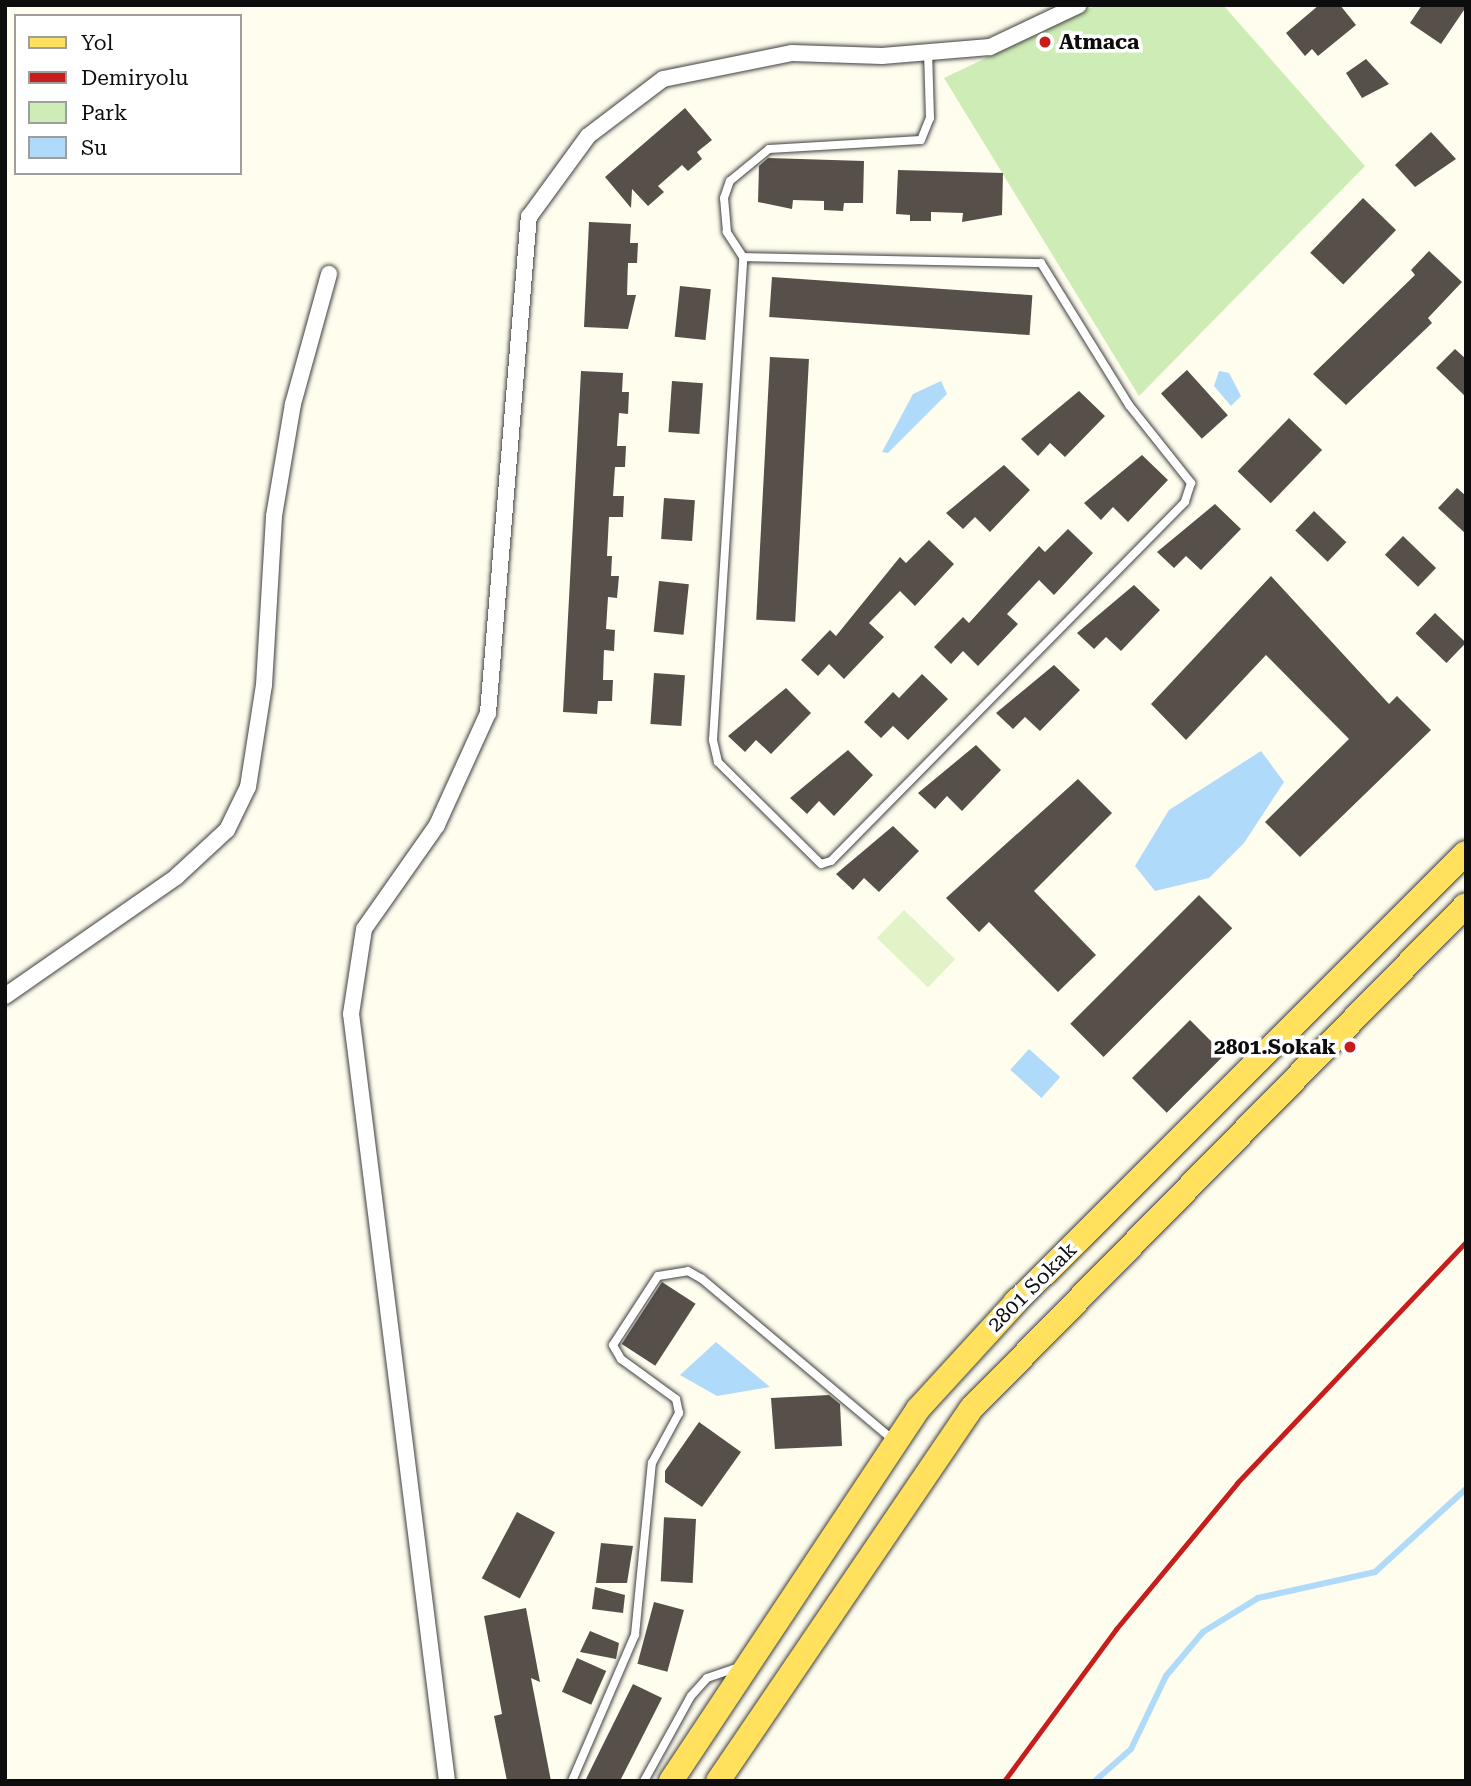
<!DOCTYPE html>
<style>
body{margin:0}
#map{position:relative;width:1471px;height:1786px;overflow:hidden;background:#fffdee;font-family:"Roboto Serif",serif}
div>[style]{position:absolute}
.green>*{inset:0;background:#ceecb5}
.pitch>*{inset:0;background:#e1f3c7;transform-origin:0 0}
.water>*{inset:0;background:#afdafa;transform-origin:0 0}
.stream>*{height:6px;margin:-3px;padding:0 3px;transform-origin:3px;border-radius:3px;background:#afdafa}
.building>*{inset:0;background:#574f49;transform-origin:0 0}
.roads{filter:drop-shadow(0 0 2px #404040) drop-shadow(0 0 2px #404040)}
.service>*{height:8px;margin:-4px;padding:0 4px;transform-origin:4px;border-radius:4px;background:#fff}
.minor>*{height:16px;margin:-8px;padding:0 8px;transform-origin:8px;border-radius:8px;background:#fff}
.primary>*{height:24px;margin:-12px;padding:0 12px;transform-origin:12px;border-radius:12px;background:#ffe15e}
.rail>*{height:5px;margin:-2.5px;padding:0 2.5px;transform-origin:2.5px;border-radius:2.5px;background:#c71e1c}
.dots>*{width:19px;height:19px;translate:-50% -50%;box-sizing:border-box;border:4px solid #fff;border-radius:50%}
span{translate:-50% -50%;white-space:nowrap;text-align:center;line-height:1.15;-webkit-text-stroke:7px #fff;paint-order:stroke}
.poi-label{font-size:21px;color:#0d0d0d;font-weight:700}
.left{translate:0 -50%;text-align:left}
.right{translate:-100% -50%;text-align:right}
.street-label{font-size:21px;color:#0d0d0d}
.frame{position:absolute;inset:0;border:7px solid #0d0d0d;pointer-events:none}
.legend{position:absolute;left:14px;top:14px;width:228px;height:161px;box-sizing:border-box;background:#fff;border:2px solid #9e9e9e;margin:0;padding:9px 12px;list-style:none;font-size:21px;color:#0d0d0d}
.legend li{display:flex;align-items:center;gap:14px;height:35px}
.legend b{width:35px;border:2px solid #9e9e9e}
</style>
<div id="map">
<div class="green">
<div style="clip-path:polygon(1097px 5px,1223px 5px,1365px 166px,1139px 396px,944px 78px)"></div>
</div>
<div class="pitch">
<div style="left:904px;top:910px;width:71px;height:39px;rotate:44deg"></div>
</div>
<div class="water">
<div style="clip-path:polygon(1219px 371px,1229px 373px,1241px 396px,1231px 406px,1214px 386px)"></div>
<div style="clip-path:polygon(941px 381px,947px 394px,888px 453px,882px 452px,913px 394px)"></div>
<div style="clip-path:polygon(1261px 751px,1284px 782px,1244px 843px,1209px 878px,1155px 891px,1135px 866px,1169px 810px)"></div>
<div style="left:1029px;top:1049px;width:42px;height:28px;rotate:42deg"></div>
<div style="clip-path:polygon(716px 1342px,770px 1387px,717px 1396px,680px 1375px)"></div>
</div>
<div class="stream">
<div style="left:1095px;top:1781px;width:48px;rotate:-41.6deg"></div>
<div style="left:1131px;top:1749px;width:81px;rotate:-64.4deg"></div>
<div style="left:1166px;top:1676px;width:57px;rotate:-49.9deg"></div>
<div style="left:1203px;top:1632px;width:65px;rotate:-31.7deg"></div>
<div style="left:1258px;top:1598px;width:120px;rotate:-12.5deg"></div>
<div style="left:1375px;top:1572px;width:123px;rotate:-42.4deg"></div>
</div>
<div class="building">
<div style="clip-path:polygon(1319px 5px,1340px 5px,1356px 25px,1318px 56px,1312px 49px,1305px 56px,1286px 33px)"></div>
<div style="clip-path:polygon(1422px 5px,1466px 5px,1466px 7px,1441px 44px,1410px 23px)"></div>
<div style="clip-path:polygon(1366px 59px,1389px 84px,1362px 98px,1346px 73px)"></div>
<div style="clip-path:polygon(685px 108px,712px 140px,697px 152px,702px 159px,688px 171px,682px 165px,658px 186px,664px 192px,648px 206px,632px 189px,631px 208px,605px 177px)"></div>
<div style="clip-path:polygon(1431px 132px,1456px 159px,1415px 187px,1395px 165px)"></div>
<div style="clip-path:polygon(768px 158px,864px 161px,863px 203px,844px 203px,843px 211px,824px 210px,824px 201px,793px 200px,792px 209px,758px 202px,759px 166px)"></div>
<div style="clip-path:polygon(898px 170px,1003px 173px,1002px 215px,962px 222px,963px 213px,931px 212px,931px 221px,910px 221px,910px 215px,896px 214px)"></div>
<div style="left:1363px;top:198px;width:46px;height:76px;rotate:44deg"></div>
<div style="clip-path:polygon(589px 222px,631px 224px,630px 243px,638px 243px,637px 263px,628px 263px,627px 295px,636px 295px,628px 329px,584px 327px)"></div>
<div style="clip-path:polygon(1429px 251px,1462px 282px,1428px 318px,1432px 323px,1346px 405px,1313px 374px,1415px 275px,1411px 270px)"></div>
<div style="left:772px;top:277px;width:261px;height:40px;rotate:4deg"></div>
<div style="left:680px;top:286px;width:31px;height:51px;rotate:6deg"></div>
<div style="clip-path:polygon(1455px 349px,1466px 359px,1466px 397px,1436px 368px)"></div>
<div style="left:770px;top:357px;width:39px;height:263px;rotate:3deg"></div>
<div style="left:1187px;top:370px;width:61px;height:35px;rotate:48deg"></div>
<div style="clip-path:polygon(581px 371px,623px 373px,622px 392px,629px 392px,628px 414px,619px 413px,617px 446px,626px 446px,625px 467px,615px 467px,613px 496px,624px 496px,623px 517px,609px 517px,607px 556px,612px 556px,611px 576px,619px 576px,617px 598px,608px 597px,606px 629px,615px 630px,614px 651px,604px 650px,603px 680px,613px 680px,612px 701px,598px 701px,597px 714px,563px 712px)"></div>
<div style="left:672px;top:381px;width:31px;height:51px;rotate:4deg"></div>
<div style="clip-path:polygon(1079px 391px,1105px 416px,1065px 457px,1050px 443px,1038px 456px,1021px 439px)"></div>
<div style="left:1289px;top:418px;width:46px;height:74px;rotate:44deg"></div>
<div style="clip-path:polygon(1142px 455px,1168px 480px,1128px 522px,1113px 507px,1101px 520px,1084px 503px)"></div>
<div style="clip-path:polygon(1004px 465px,1030px 490px,990px 532px,975px 517px,963px 529px,946px 513px)"></div>
<div style="clip-path:polygon(1457px 488px,1466px 496px,1466px 534px,1438px 508px)"></div>
<div style="left:664px;top:498px;width:31px;height:41px;rotate:4deg"></div>
<div style="clip-path:polygon(1215px 504px,1241px 529px,1201px 570px,1186px 556px,1174px 568px,1157px 552px)"></div>
<div style="left:1314px;top:511px;width:45px;height:27px;rotate:44deg"></div>
<div style="clip-path:polygon(1068px 529px,1093px 553px,1054px 595px,1039px 580px,1007px 614px,1018px 624px,978px 666px,963px 651px,951px 664px,934px 647px,963px 617px,969px 623px,1039px 546px,1045px 552px)"></div>
<div style="left:1403px;top:536px;width:46px;height:26px;rotate:44deg"></div>
<div style="clip-path:polygon(929px 540px,954px 564px,915px 606px,900px 591px,869px 623px,884px 637px,844px 679px,829px 664px,818px 676px,801px 660px,830px 630px,836px 636px,900px 557px,906px 563px)"></div>
<div style="clip-path:polygon(1271px 576px,1389px 704px,1397px 696px,1431px 730px,1300px 857px,1265px 822px,1349px 739px,1266px 655px,1186px 740px,1151px 704px)"></div>
<div style="left:659px;top:581px;width:30px;height:51px;rotate:6deg"></div>
<div style="clip-path:polygon(1134px 585px,1160px 610px,1121px 651px,1106px 637px,1094px 649px,1077px 633px)"></div>
<div style="left:1435px;top:613px;width:43px;height:28px;rotate:44deg"></div>
<div style="clip-path:polygon(1054px 665px,1080px 690px,1040px 731px,1025px 717px,1013px 729px,996px 713px)"></div>
<div style="left:654px;top:673px;width:31px;height:51px;rotate:4deg"></div>
<div style="clip-path:polygon(922px 674px,948px 699px,908px 740px,893px 726px,881px 738px,864px 722px,893px 692px,899px 698px)"></div>
<div style="clip-path:polygon(786px 688px,811px 713px,771px 754px,756px 740px,745px 752px,728px 736px)"></div>
<div style="clip-path:polygon(976px 745px,1001px 770px,962px 811px,947px 796px,935px 809px,918px 793px)"></div>
<div style="clip-path:polygon(848px 750px,873px 775px,834px 816px,819px 801px,807px 814px,790px 798px)"></div>
<div style="clip-path:polygon(1078px 779px,1112px 813px,1034px 891px,1096px 955px,1058px 992px,989px 922px,979px 932px,946px 898px)"></div>
<div style="clip-path:polygon(893px 826px,919px 851px,879px 892px,864px 878px,853px 890px,836px 874px)"></div>
<div style="left:1199px;top:895px;width:47px;height:182px;rotate:45deg"></div>
<div style="left:1190px;top:1020px;width:49px;height:82px;rotate:45deg"></div>
<div style="left:662px;top:1282px;width:40px;height:74px;rotate:33deg"></div>
<div style="clip-path:polygon(829px 1395px,840px 1404px,842px 1446px,775px 1449px,771px 1398px)"></div>
<div style="clip-path:polygon(699px 1422px,741px 1452px,702px 1507px,665px 1482px,665px 1471px)"></div>
<div style="left:517px;top:1512px;width:43px;height:75px;rotate:28deg"></div>
<div style="left:696px;top:1519px;width:64px;height:32px;rotate:93deg"></div>
<div style="clip-path:polygon(601px 1543px,633px 1546px,627px 1583px,596px 1583px)"></div>
<div style="clip-path:polygon(595px 1587px,625px 1595px,623px 1613px,592px 1609px)"></div>
<div style="left:654px;top:1602px;width:31px;height:64px;rotate:15deg"></div>
<div style="clip-path:polygon(526px 1608px,540px 1682px,531px 1678px,551px 1781px,507px 1781px,494px 1716px,502px 1714px,484px 1616px)"></div>
<div style="clip-path:polygon(590px 1631px,619px 1643px,616px 1659px,580px 1652px)"></div>
<div style="left:577px;top:1658px;width:32px;height:37px;rotate:24deg"></div>
<div style="clip-path:polygon(633px 1684px,662px 1698px,620px 1781px,585px 1781px)"></div>
</div>
<div class="roads">
<div class="service">
<div style="left:743px;top:257px;width:298px;rotate:1.2deg"></div>
<div style="left:1041px;top:263px;width:167px;rotate:58.2deg"></div>
<div style="left:1129px;top:405px;width:100px;rotate:51.5deg"></div>
<div style="left:1191px;top:483px;width:20px;rotate:108deg"></div>
<div style="left:1185px;top:502px;width:504px;rotate:134.6deg"></div>
<div style="left:831px;top:861px;width:10px;rotate:163deg"></div>
<div style="left:821px;top:864px;width:145px;rotate:-135.3deg"></div>
<div style="left:718px;top:762px;width:23px;rotate:-103deg"></div>
<div style="left:713px;top:740px;width:484px;rotate:-86.4deg"></div>
<div style="left:743px;top:257px;width:30px;rotate:-123deg"></div>
<div style="left:727px;top:232px;width:34px;rotate:-95deg"></div>
<div style="left:724px;top:198px;width:18px;rotate:-71deg"></div>
<div style="left:730px;top:181px;width:50px;rotate:-39.4deg"></div>
<div style="left:769px;top:149px;width:152px;rotate:-3.4deg"></div>
<div style="left:921px;top:140px;width:24px;rotate:-68deg"></div>
<div style="left:930px;top:118px;width:66px;rotate:-91.7deg"></div>
<div style="left:572px;top:1781px;width:159px;rotate:-66.7deg"></div>
<div style="left:635px;top:1635px;width:173px;rotate:-84.4deg"></div>
<div style="left:652px;top:1463px;width:57px;rotate:-61.6deg"></div>
<div style="left:679px;top:1413px;width:14px;rotate:-102deg"></div>
<div style="left:676px;top:1399px;width:68px;rotate:-144deg"></div>
<div style="left:621px;top:1359px;width:16px;rotate:-120deg"></div>
<div style="left:613px;top:1345px;width:82px;rotate:-56.9deg"></div>
<div style="left:658px;top:1276px;width:30px;rotate:-9deg"></div>
<div style="left:688px;top:1271px;width:16px;rotate:30deg"></div>
<div style="left:702px;top:1279px;width:250px;rotate:40.1deg"></div>
<div style="left:644px;top:1781px;width:97px;rotate:-61.1deg"></div>
<div style="left:691px;top:1696px;width:24px;rotate:-48deg"></div>
<div style="left:707px;top:1678px;width:34px;rotate:-19deg"></div>
</div>
<div class="minor">
<div style="left:5px;top:996px;width:208px;rotate:-34.8deg"></div>
<div style="left:176px;top:877px;width:69px;rotate:-42.7deg"></div>
<div style="left:227px;top:830px;width:48px;rotate:-64deg"></div>
<div style="left:248px;top:787px;width:103px;rotate:-81.1deg"></div>
<div style="left:264px;top:685px;width:169px;rotate:-86.6deg"></div>
<div style="left:274px;top:516px;width:114px;rotate:-80.4deg"></div>
<div style="left:293px;top:404px;width:135px;rotate:-74.5deg"></div>
<div style="left:447px;top:1781px;width:773px;rotate:-97.13deg"></div>
<div style="left:351px;top:1014px;width:86px;rotate:-81.3deg"></div>
<div style="left:364px;top:929px;width:127px;rotate:-54.9deg"></div>
<div style="left:437px;top:825px;width:123px;rotate:-65.5deg"></div>
<div style="left:488px;top:713px;width:498px;rotate:-85.3deg"></div>
<div style="left:529px;top:217px;width:100px;rotate:-53.9deg"></div>
<div style="left:588px;top:136px;width:94px;rotate:-37.2deg"></div>
<div style="left:663px;top:79px;width:132px;rotate:-11.4deg"></div>
<div style="left:792px;top:53px;width:90px;rotate:1.9deg"></div>
<div style="left:882px;top:56px;width:108px;rotate:-4.8deg"></div>
<div style="left:990px;top:47px;width:98px;rotate:-25.3deg"></div>
</div>
<div class="primary">
<div style="left:671px;top:1781px;width:447px;rotate:-56.4deg"></div>
<div style="left:918px;top:1409px;width:144px;rotate:-47.5deg"></div>
<div style="left:1015px;top:1303px;width:637px;rotate:-44.94deg"></div>
<div style="left:718px;top:1781px;width:450px;rotate:-55.8deg"></div>
<div style="left:971px;top:1409px;width:706px;rotate:-45.52deg"></div>
</div>
</div>
<div class="rail">
<div style="left:1004px;top:1781px;width:189px;rotate:-53.6deg"></div>
<div style="left:1116px;top:1629px;width:190px;rotate:-50.3deg"></div>
<div style="left:1237px;top:1483px;width:332px;rotate:-46.5deg"></div>
</div>
<div class="dots">
<div style="left:1045px;top:42px;background:#c71e1c"></div>
<div style="left:1350px;top:1047px;background:#c71e1c"></div>
</div>
<div class="poi-label">
<span class="left" style="left:1059px;top:42px">Atmaca</span>
<span class="right" style="left:1336px;top:1047px">2801.Sokak</span>
</div>
<div class="street-label">
<span style="left:1032px;top:1287px;rotate:-45deg">2801 Sokak</span>
</div>
<div class="frame"></div>
<ul class="legend">
<li><b style="height:9px;background:#ffe15e"></b>Yol</li>
<li><b style="height:9px;background:#c71e1c"></b>Demiryolu</li>
<li><b style="height:19px;background:#ceecb5"></b>Park</li>
<li><b style="height:19px;background:#afdafa"></b>Su</li>
</ul>
</div>
